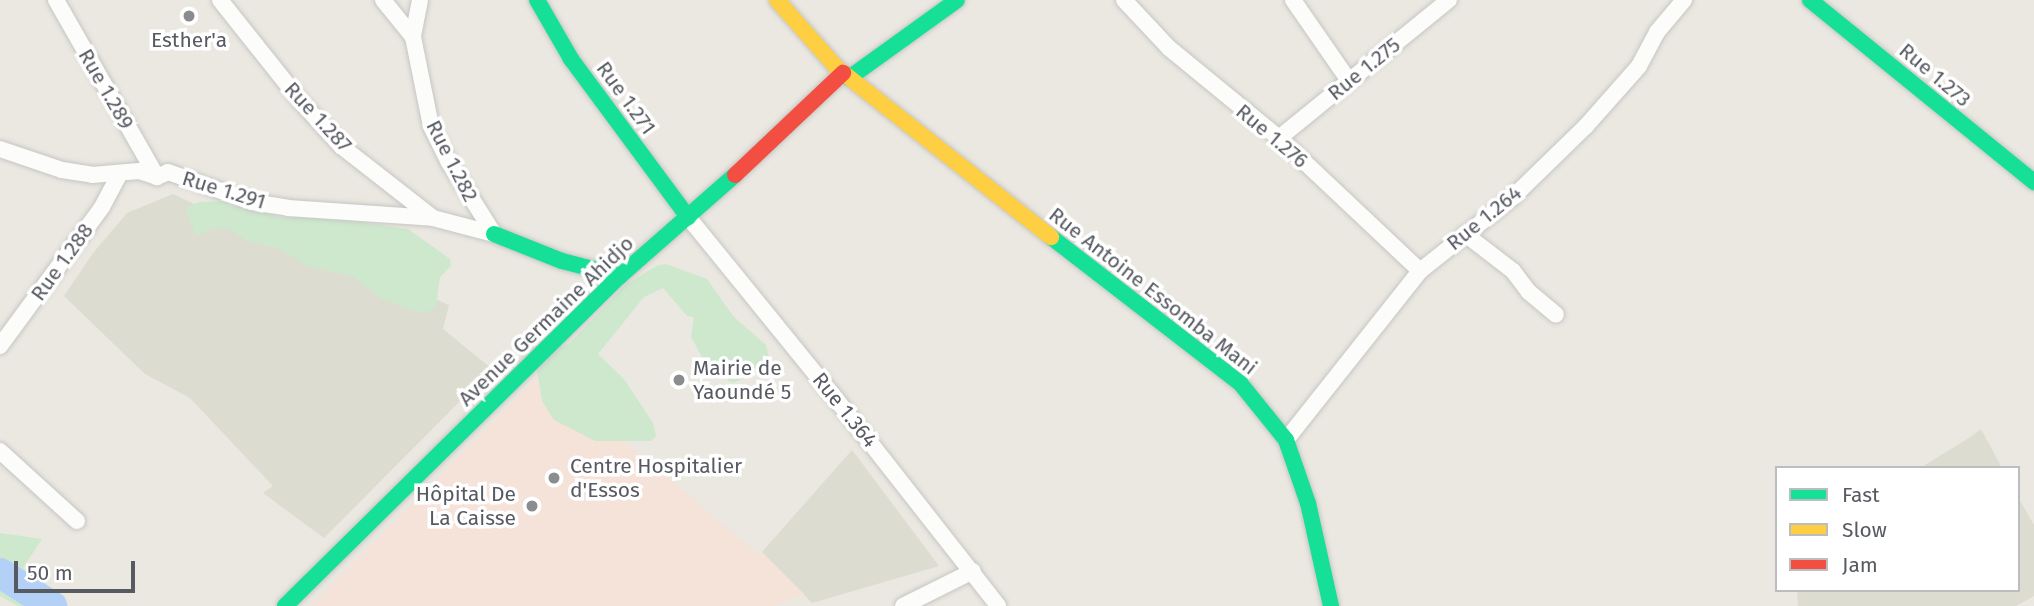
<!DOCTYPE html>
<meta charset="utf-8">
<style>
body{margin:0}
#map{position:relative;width:2034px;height:606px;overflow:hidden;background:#eae8e0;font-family:"Fira Sans",sans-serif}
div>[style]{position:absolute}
.education>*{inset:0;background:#dcdcd0}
.medical>*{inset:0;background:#f5e3da}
.green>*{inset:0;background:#cde8cd}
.river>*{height:30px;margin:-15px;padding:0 15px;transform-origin:15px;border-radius:15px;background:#b3d0f6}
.roads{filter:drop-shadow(0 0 2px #c6c6c5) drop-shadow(0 0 2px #c6c6c5)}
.street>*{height:16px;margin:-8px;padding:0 8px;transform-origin:8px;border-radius:8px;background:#fcfcfa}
.fast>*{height:16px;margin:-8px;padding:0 8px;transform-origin:8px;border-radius:8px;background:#16e098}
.slow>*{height:16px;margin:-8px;padding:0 8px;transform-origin:8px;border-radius:8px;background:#ffcf43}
.jam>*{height:16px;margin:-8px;padding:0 8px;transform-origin:8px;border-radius:8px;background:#f24e42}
.dots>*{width:19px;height:19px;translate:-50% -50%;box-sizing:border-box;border:4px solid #fff;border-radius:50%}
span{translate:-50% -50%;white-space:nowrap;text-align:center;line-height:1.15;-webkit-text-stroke:7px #fff;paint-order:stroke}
.poi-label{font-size:21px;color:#575a61}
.left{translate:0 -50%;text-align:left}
.right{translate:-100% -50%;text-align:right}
.street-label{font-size:21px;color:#575a61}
.legend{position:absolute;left:1775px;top:466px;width:245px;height:126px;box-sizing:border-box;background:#fff;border:2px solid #bcbdc0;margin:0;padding:9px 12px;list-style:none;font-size:21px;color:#575a61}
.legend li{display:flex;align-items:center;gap:14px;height:35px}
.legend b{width:35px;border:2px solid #bcbdc0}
.scale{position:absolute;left:14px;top:561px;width:121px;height:32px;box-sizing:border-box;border:4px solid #575a61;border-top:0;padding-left:9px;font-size:21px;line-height:24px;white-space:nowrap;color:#575a61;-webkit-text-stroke:5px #fff;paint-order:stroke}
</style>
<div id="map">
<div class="education">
<div style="clip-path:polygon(173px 194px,209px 211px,312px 245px,449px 305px,443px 329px,492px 369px,324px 538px,263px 493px,273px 486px,190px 398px,145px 374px,64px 296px,93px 253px,127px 213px)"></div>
<div style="clip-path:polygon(1981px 429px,2002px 468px,1920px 468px,1969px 438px)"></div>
<div style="clip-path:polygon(852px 450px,939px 566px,812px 603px,762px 552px)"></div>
<div style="clip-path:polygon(2018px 497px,2034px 525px,2034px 596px,2016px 606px,1798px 606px,1797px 590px,2018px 590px)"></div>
</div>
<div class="medical">
<div style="clip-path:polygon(542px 372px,758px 554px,762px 552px,804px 594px,774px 606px,311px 606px)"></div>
</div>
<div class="green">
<div style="clip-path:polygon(229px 201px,228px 205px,285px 218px,313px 215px,408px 229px,450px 259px,451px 266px,440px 277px,436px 305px,431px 311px,416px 312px,381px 298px,352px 276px,308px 266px,280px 249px,245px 240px,228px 228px,213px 229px,196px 236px,185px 208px,199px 202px)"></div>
<div style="clip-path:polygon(666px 264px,707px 279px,733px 316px,766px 345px,769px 358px,747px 377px,733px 383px,727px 380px,728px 373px,706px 364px,691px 337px,694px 317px,687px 316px,663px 288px,644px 297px,598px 354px,624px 379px,653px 423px,656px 436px,651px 441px,595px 441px,554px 420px,542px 401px,536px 364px,550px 351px,570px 343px,625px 285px,658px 265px)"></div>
<div style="clip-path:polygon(0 533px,42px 539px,23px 568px,61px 606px,18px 606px,0 596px)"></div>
</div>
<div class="river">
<div style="left:0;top:573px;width:62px;rotate:32.4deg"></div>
</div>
<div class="roads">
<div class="street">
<div style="left:56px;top:0;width:204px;rotate:60.3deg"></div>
<div style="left:220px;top:0;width:132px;rotate:51.5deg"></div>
<div style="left:302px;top:103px;width:58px;rotate:47.8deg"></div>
<div style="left:341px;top:146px;width:117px;rotate:38deg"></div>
<div style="left:383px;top:0;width:48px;rotate:51deg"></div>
<div style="left:420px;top:0;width:38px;rotate:101deg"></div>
<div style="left:413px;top:37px;width:91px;rotate:78.6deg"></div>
<div style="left:431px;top:126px;width:39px;rotate:64deg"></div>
<div style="left:448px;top:161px;width:86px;rotate:57.8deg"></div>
<div style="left:1124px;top:0;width:66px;rotate:46.8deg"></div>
<div style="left:1169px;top:48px;width:142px;rotate:39.3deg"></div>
<div style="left:1279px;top:138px;width:194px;rotate:43.3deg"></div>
<div style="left:1293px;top:0;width:98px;rotate:55.3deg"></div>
<div style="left:1279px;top:138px;width:219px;rotate:-39.1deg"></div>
<div style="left:0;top:149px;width:65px;rotate:18.7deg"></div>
<div style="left:62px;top:170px;width:30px;rotate:9deg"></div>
<div style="left:92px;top:175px;width:47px;rotate:-4.9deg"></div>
<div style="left:139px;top:171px;width:19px;rotate:18deg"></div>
<div style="left:157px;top:177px;width:12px;rotate:-24deg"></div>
<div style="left:168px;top:172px;width:89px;rotate:19.7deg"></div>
<div style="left:252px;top:202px;width:36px;rotate:9deg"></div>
<div style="left:288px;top:208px;width:145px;rotate:3.9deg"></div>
<div style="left:433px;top:218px;width:63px;rotate:14.7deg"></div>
<div style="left:688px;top:217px;width:228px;rotate:50.9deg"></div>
<div style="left:832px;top:394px;width:269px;rotate:51.9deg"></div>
<div style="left:1465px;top:234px;width:61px;rotate:37.6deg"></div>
<div style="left:1513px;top:271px;width:26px;rotate:53deg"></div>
<div style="left:1529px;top:292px;width:35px;rotate:40deg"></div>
<div style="left:0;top:346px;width:172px;rotate:-53.7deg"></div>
<div style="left:102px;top:207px;width:36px;rotate:-62deg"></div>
<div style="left:1286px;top:440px;width:216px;rotate:-51.6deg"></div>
<div style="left:1420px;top:271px;width:119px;rotate:-38.5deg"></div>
<div style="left:1513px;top:197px;width:102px;rotate:-44.2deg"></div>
<div style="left:1586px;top:126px;width:80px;rotate:-48.5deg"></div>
<div style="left:1639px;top:66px;width:38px;rotate:-62deg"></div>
<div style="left:1657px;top:32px;width:42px;rotate:-49.8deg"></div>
<div style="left:0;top:451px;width:104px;rotate:42.3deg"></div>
<div style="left:903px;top:606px;width:78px;rotate:-26.6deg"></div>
</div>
<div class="fast">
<div style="left:537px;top:0;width:68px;rotate:60deg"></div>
<div style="left:571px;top:59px;width:197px;rotate:53.5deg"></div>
<div style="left:1810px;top:0;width:289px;rotate:39.1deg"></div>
<div style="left:849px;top:78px;width:133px;rotate:-35.8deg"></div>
<div style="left:494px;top:234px;width:73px;rotate:21.7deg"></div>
<div style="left:562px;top:261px;width:60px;rotate:14.5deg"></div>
<div style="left:1051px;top:237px;width:239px;rotate:37.7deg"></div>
<div style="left:1240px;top:383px;width:73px;rotate:51.1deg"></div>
<div style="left:1286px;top:440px;width:67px;rotate:70.8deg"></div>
<div style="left:1308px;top:503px;width:106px;rotate:77.4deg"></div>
<div style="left:285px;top:606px;width:470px;rotate:-44.6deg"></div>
<div style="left:620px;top:276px;width:153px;rotate:-41.3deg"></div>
</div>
<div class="slow">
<div style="left:777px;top:0;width:91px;rotate:48.6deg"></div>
<div style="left:837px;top:68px;width:273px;rotate:38.3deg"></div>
</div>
<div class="jam">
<div style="left:735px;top:175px;width:149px;rotate:-43.4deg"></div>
</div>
</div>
<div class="dots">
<div style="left:189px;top:16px;background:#8a8c8d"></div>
<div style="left:679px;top:380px;background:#8a8c8d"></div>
<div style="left:554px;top:478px;background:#8a8c8d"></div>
<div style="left:532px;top:506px;background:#8a8c8d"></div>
</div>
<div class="poi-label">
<span style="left:189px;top:40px">Esther'a</span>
<span class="left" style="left:693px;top:380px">Mairie de<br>Yaoundé 5</span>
<span class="left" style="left:570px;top:478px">Centre Hospitalier<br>d'Essos</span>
<span class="right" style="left:516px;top:506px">Hôpital De<br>La Caisse</span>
</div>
<div class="street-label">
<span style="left:1364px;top:69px;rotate:-39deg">Rue 1.275</span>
<span style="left:1935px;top:75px;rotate:40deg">Rue 1.273</span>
<span style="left:106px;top:89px;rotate:60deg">Rue 1.289</span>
<span style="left:626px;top:98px;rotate:54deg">Rue 1.271</span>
<span style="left:318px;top:117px;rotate:47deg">Rue 1.287</span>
<span style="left:1272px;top:136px;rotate:40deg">Rue 1.276</span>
<span style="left:452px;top:161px;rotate:63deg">Rue 1.282</span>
<span style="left:224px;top:190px;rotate:17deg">Rue 1.291</span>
<span style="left:1484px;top:218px;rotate:-39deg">Rue 1.264</span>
<span style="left:62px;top:262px;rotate:-54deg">Rue 1.288</span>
<span style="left:1153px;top:291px;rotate:38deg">Rue Antoine Essomba Mani</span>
<span style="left:546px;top:321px;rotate:-44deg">Avenue Germaine Ahidjo</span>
<span style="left:845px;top:410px;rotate:51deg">Rue 1.364</span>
</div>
<ul class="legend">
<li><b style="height:9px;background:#16e098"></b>Fast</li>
<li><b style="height:9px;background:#ffcf43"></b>Slow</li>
<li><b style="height:9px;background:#f24e42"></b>Jam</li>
</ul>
<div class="scale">50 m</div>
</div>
